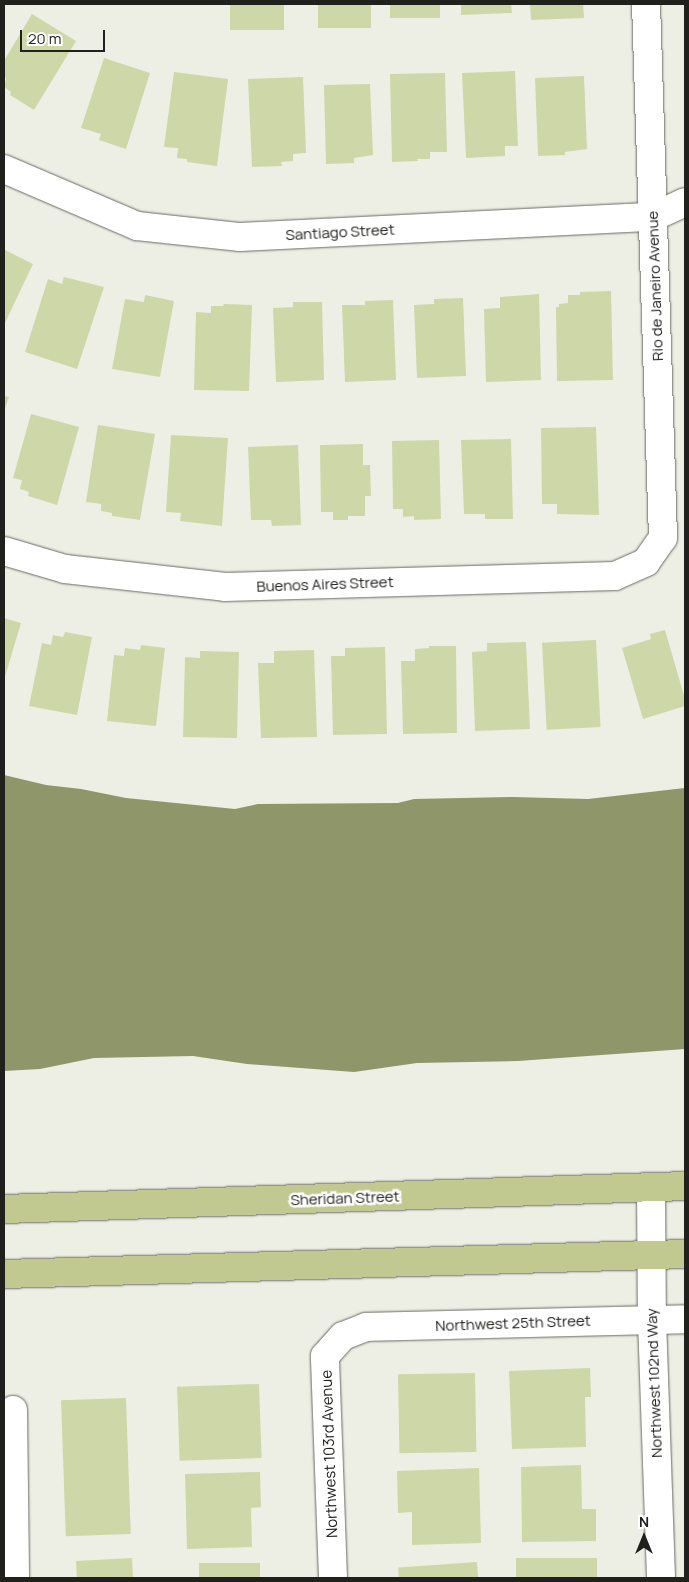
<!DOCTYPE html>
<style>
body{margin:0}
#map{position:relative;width:689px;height:1582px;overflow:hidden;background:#edefe4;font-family:Manrope,sans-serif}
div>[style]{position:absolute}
.water>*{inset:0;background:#8e966a}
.building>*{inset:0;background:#ced7a8;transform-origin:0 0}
.roads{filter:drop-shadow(0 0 1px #686a61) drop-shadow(0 0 1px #686a61)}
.street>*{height:28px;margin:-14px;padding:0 14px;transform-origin:14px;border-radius:14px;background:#fff}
.primary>*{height:28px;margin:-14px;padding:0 14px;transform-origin:14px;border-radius:14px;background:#c1c890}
span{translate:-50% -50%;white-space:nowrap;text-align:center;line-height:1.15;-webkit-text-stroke:5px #fff;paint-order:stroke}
.street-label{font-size:15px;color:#20211d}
.frame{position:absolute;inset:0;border:5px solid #20211d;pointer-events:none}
.north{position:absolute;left:619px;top:1512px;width:50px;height:50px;-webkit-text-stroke:4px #fff;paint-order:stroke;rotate:0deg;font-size:14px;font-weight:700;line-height:20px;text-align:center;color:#20211d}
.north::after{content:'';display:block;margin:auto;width:18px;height:22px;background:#20211d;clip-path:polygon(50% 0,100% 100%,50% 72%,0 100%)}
.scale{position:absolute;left:20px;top:30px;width:85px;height:22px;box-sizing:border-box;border:2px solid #20211d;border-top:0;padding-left:6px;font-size:15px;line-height:18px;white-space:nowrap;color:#20211d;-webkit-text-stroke:4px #fff;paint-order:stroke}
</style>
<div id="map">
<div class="water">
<div style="clip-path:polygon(4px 775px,46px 785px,81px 789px,126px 798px,235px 809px,258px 804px,398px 803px,414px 799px,513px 797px,588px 799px,685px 788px,685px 1049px,518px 1061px,417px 1063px,354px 1072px,247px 1064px,193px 1056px,94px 1058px,40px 1069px,4px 1071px)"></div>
</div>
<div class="building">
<div style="left:230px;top:4px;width:54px;height:26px"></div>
<div style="left:318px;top:4px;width:53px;height:24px"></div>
<div style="left:390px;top:4px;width:50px;height:14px"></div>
<div style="clip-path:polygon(461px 4px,511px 4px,512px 13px,461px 15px)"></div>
<div style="clip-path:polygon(530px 4px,583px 4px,584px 18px,531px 20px)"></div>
<div style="clip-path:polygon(32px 14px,76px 41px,34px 110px,10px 95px,11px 92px,4px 87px,6px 78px,4px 77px,4px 61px)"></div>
<div style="clip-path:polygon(104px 58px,150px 73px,126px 149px,99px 140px,101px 134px,81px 128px)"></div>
<div style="clip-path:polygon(515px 71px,518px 146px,505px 146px,505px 156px,466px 158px,462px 73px)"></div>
<div style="clip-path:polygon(174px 72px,228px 79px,217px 166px,187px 162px,187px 159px,177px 158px,178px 148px,164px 147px)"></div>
<div style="clip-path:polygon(445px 73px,447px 152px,430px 152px,430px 159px,417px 159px,418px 161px,392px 162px,390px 74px)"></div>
<div style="clip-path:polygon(584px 76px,587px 149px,565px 152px,565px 155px,538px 156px,535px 78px)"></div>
<div style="clip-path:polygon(303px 77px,306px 153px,293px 154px,293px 161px,281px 162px,282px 166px,252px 167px,248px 79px)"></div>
<div style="clip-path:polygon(370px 84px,373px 155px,354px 158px,354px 163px,326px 164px,324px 85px)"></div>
<div style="clip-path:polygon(5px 250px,33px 264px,4px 325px,4px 253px)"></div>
<div style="clip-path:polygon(64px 277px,104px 287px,77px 369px,25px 352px,48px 279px,62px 284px)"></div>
<div style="clip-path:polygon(611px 291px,613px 380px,557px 381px,556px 307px,559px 307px,559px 304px,568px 303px,568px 295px,580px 295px,580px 292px)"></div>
<div style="clip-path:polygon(539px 294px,541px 380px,486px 382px,484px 309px,500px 308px,500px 297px)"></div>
<div style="clip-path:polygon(145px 295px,174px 301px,160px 377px,112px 369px,125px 299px,144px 302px)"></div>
<div style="clip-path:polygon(463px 298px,466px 376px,417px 378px,414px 305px,434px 304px,434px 299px)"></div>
<div style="clip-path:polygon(393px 300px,396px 380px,345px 382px,342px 305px,365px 305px,365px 301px)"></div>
<div style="clip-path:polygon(293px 302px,322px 302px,324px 380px,276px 382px,273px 308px,293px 307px)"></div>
<div style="clip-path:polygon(224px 304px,252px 305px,249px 391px,194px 390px,196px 312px,211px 313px,211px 306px,223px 306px)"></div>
<div style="clip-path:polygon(4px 396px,9px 397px,4px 411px)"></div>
<div style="clip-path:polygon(31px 414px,79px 427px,57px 505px,28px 496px,29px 492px,20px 489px,22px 480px,13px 478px)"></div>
<div style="clip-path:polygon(98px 425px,155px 434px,140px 520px,112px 516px,112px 513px,101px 511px,101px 504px,86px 502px)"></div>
<div style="clip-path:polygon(596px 427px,599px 515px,557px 514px,557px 504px,542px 504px,541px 428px)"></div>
<div style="clip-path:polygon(171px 435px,228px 438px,222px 526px,180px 521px,181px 513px,166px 512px)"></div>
<div style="clip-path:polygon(511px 439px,513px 519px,485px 519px,485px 514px,464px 514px,461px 440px)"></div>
<div style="clip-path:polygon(439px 440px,441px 519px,414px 520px,414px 516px,403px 517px,403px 509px,393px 509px,392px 441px)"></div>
<div style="clip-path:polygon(363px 444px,363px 465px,370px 465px,371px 496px,365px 496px,365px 516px,348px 516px,348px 520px,333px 520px,333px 512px,321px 512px,320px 445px)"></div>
<div style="clip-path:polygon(298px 445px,301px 525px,272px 526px,271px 520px,251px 520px,248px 447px)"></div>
<div style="clip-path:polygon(4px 618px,21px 623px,4px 680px)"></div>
<div style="clip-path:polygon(665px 630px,685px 699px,685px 706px,643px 719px,622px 648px,651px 639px,650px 634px)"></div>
<div style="clip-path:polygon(65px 632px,92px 637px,77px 715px,29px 706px,42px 643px,51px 645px,53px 635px,63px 637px)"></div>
<div style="left:596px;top:640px;width:87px;height:54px;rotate:87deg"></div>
<div style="clip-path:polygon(526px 642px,530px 729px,475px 731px,472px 652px,487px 651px,487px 643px)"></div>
<div style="clip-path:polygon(141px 645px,165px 648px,156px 726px,107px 721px,114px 655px,124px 656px,125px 648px,140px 650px)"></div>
<div style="clip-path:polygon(429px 646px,456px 646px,457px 733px,403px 734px,401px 661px,415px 661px,415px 649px,429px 648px)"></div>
<div style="clip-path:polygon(385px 647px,387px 734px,333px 735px,331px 656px,345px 656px,345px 648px)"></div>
<div style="clip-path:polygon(314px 650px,317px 737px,261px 738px,258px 663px,274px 663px,274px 651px)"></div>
<div style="clip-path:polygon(200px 651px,239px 652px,237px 738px,183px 737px,185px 657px,200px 658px)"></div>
<div style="clip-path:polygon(590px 1368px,591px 1397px,585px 1397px,586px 1447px,512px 1449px,509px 1371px)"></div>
<div style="left:475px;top:1373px;width:79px;height:77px;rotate:89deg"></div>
<div style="left:259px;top:1384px;width:74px;height:82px;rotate:88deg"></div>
<div style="left:126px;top:1398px;width:136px;height:65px;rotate:88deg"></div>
<div style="clip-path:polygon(581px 1465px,582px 1509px,596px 1509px,596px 1541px,522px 1542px,521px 1467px)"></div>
<div style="clip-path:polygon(479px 1468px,481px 1543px,412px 1545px,412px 1512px,398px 1513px,397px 1471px)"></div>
<div style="clip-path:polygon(260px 1472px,261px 1507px,251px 1508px,252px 1547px,187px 1549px,185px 1474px)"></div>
<div style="left:132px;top:1558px;width:20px;height:56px;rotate:87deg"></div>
<div style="left:597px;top:1558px;width:20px;height:81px;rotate:90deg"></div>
<div style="left:477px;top:1562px;width:16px;height:79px;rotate:86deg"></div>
<div style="left:260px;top:1563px;width:15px;height:61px;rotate:90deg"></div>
</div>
<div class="roads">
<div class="street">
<div style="left:4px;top:169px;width:145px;rotate:23.2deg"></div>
<div style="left:137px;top:226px;width:104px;rotate:6.1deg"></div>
<div style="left:240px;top:237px;width:413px;rotate:-2.8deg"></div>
<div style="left:653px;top:217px;width:35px;rotate:-25deg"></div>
<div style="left:4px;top:551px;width:64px;rotate:16.4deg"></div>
<div style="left:65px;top:569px;width:161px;rotate:6.4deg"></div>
<div style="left:225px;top:587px;width:390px;rotate:-1.6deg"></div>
<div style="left:615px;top:576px;width:34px;rotate:-24deg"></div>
<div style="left:646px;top:562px;width:29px;rotate:-55deg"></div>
<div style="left:663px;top:538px;width:534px;rotate:-91.82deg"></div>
<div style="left:651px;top:1187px;width:133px;rotate:89.6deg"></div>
<div style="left:652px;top:1320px;width:258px;rotate:88deg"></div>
<div style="left:13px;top:1410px;width:168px;rotate:89.3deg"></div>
<div style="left:333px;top:1578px;width:222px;rotate:-92.1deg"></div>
<div style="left:325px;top:1356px;width:27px;rotate:-48deg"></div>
<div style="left:343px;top:1336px;width:25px;rotate:-21deg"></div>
<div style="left:366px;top:1327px;width:319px;rotate:-1.4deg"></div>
</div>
<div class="primary">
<div style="left:4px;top:1209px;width:681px;rotate:-1.93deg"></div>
<div style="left:4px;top:1274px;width:681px;rotate:-1.68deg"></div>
</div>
</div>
<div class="street-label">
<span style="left:340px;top:232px;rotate:-3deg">Santiago Street</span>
<span style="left:655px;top:286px;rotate:-92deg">Rio de Janeiro Avenue</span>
<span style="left:325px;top:584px;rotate:-2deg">Buenos Aires Street</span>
<span style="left:345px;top:1198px;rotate:-2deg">Sheridan Street</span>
<span style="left:513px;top:1323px;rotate:-2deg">Northwest 25th Street</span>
<span style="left:654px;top:1383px;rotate:-92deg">Northwest 102nd Way</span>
<span style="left:329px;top:1454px;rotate:-92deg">Northwest 103rd Avenue</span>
</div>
<div class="frame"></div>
<div class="north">N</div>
<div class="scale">20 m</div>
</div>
